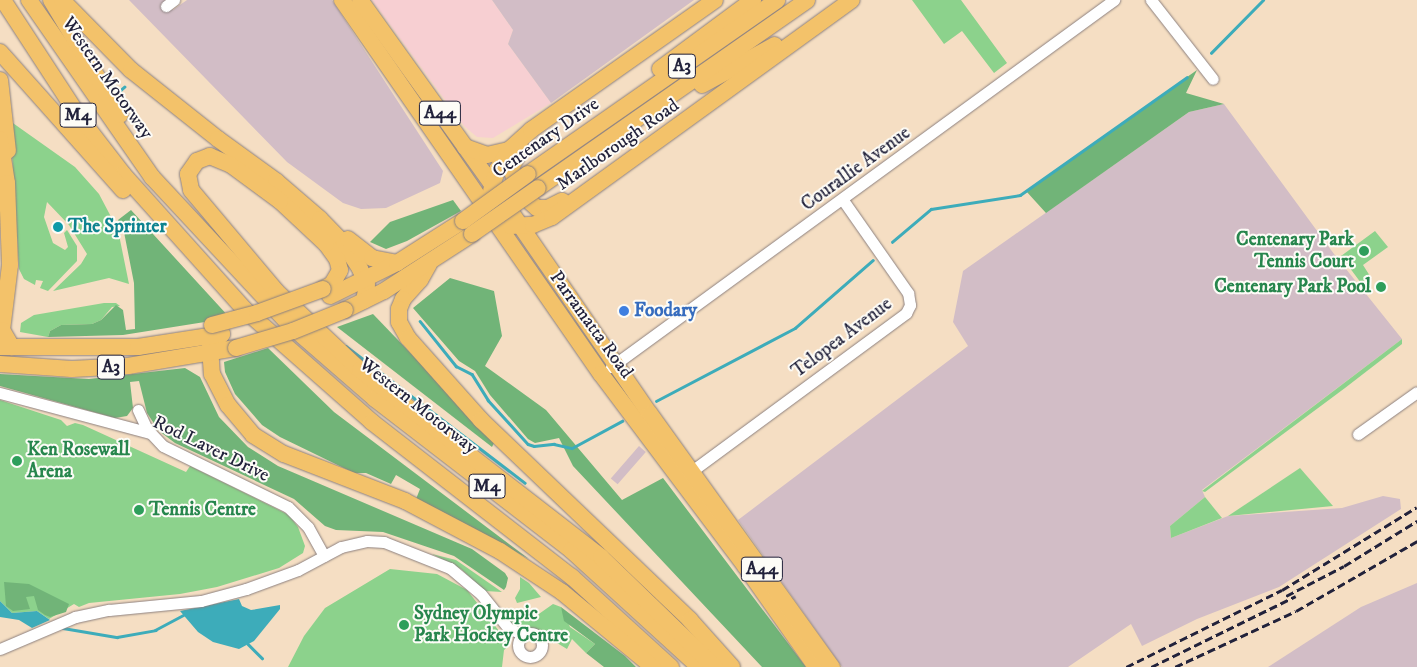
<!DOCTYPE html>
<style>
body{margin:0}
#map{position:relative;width:1417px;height:667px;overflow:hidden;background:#f5dec3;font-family:"IM FELL DW Pica",serif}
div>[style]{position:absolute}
.built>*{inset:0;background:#f7cfd2}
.industrial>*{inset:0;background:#d2bdc6;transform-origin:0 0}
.green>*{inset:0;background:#8cd28c}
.forest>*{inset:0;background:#71b478}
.water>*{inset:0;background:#3dacba}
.stream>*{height:2.5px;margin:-1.25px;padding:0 1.25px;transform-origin:1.25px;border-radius:1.25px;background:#3dacba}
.roads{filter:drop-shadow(0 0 1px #8c807f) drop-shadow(0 0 1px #8c807f)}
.minor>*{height:11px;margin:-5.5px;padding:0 5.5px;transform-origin:5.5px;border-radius:5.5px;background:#fff}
.minor>.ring{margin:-5.5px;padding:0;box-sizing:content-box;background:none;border:11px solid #fff;border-radius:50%}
.highway>*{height:16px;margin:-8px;padding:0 8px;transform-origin:8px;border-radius:8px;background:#f3c26a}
.rail>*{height:2.5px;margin-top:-1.25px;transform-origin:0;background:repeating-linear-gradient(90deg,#22223b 0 8px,transparent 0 12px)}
.bridges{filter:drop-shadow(0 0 1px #8c807f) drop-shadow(0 0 1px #8c807f)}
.highway-bridge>*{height:16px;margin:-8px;padding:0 8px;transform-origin:8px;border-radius:8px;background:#f3c26a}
.dots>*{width:14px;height:14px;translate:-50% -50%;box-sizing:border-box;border:2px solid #fdfcf7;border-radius:50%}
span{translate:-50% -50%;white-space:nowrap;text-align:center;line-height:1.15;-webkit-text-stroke:4px #fdfcf7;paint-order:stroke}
.shield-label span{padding:1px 4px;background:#fdfcf7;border:1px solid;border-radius:4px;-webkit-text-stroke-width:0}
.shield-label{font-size:18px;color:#22223b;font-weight:700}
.street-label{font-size:19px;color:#22223b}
.culture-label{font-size:19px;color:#0d838f;font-weight:700}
.left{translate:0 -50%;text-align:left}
.leisure-label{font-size:19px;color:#27864d;font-weight:700}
.right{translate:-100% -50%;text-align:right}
.shop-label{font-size:19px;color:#366cbe;font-weight:700}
</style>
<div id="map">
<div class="built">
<div style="clip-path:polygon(372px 0,492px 0,513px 30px,508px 44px,551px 103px,493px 138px,477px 137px,464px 126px)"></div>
</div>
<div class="industrial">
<div style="clip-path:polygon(129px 0,164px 0,173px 10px,187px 0,332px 0,443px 171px,440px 183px,386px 208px,361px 209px,343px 203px,287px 162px)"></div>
<div style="clip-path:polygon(492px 0,694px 0,551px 103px,508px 44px,513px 30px)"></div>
<div style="clip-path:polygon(1224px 104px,1334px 254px,1402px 339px,1202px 490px,1205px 497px,1170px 526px,1171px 538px,1228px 516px,1342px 508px,1383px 496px,1400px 499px,1401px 509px,1279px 587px,1197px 619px,1142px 646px,1131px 624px,1068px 667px,842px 667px,738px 520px,968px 346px,953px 322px,963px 271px,1189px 112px)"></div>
<div style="left:639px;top:446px;width:9px;height:43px;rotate:41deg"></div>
<div style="clip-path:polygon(1417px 583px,1417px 667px,1268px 667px,1361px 607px)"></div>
</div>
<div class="green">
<div style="clip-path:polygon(912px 0,961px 0,1007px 63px,994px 73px,962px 31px,944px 44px)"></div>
<div style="clip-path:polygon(10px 121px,75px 167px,99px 194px,118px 230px,129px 284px,109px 278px,53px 291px,81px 264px,87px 254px,69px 225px,47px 202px,44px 217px,53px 243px,65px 250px,68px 247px,64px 233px,67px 230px,77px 246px,77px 261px,48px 291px,40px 288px,43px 281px,36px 280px,35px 285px,24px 279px,19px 269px)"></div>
<div style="clip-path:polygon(1375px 231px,1388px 247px,1363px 265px,1370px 276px,1361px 283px,1341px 256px)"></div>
<div style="clip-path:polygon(104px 303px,116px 303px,120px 306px,112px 307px,101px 320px,92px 324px,61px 325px,50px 331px,48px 337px,20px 332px,21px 323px,34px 315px)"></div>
<div style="clip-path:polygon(1402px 339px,1402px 344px,1345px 388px,1205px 492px,1202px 491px)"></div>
<div style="clip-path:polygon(0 400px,61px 420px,67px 426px,75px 423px,83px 425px,186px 472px,190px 466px,269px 505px,289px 515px,298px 527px,305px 546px,303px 553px,279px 568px,217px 587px,180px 594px,89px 603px,79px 607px,74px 604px,49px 619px,37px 611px,12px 613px,0 601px)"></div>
<div style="clip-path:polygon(1300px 468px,1333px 506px,1228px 516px)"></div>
<div style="clip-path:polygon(1205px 497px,1222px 518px,1171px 538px,1170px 526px)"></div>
<div style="clip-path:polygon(432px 554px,456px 560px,502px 592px,485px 591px,461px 569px)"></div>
<div style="clip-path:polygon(390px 569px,437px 574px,467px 590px,510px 645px,504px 650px,502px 667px,288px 667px,304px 636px,325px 608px)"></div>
<div style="clip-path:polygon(520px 577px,529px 583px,541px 597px,517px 603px,515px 598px,520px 589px)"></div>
<div style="clip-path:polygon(553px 604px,561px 607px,570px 627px,595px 644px,586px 653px,572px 639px,567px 649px,534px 629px,517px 630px,501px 613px,501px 610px,514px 610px,518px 617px,536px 616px)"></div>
</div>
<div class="forest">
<div style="clip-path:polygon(1197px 70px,1186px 93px,1224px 104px,1189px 112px,1046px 213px,1026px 191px)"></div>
<div style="clip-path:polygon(453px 200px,461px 211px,407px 241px,386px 249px,370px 242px,390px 222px)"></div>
<div style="clip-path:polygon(131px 210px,230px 318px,123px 335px,48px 337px,50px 331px,61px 325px,92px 324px,101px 320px,116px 305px,123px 310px,126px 330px,135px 329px,134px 283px,123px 227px,118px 220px)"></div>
<div style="clip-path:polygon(450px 278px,494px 291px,502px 336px,485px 366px,546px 410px,622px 500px,663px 478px,806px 667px,762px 667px,573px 466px,559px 438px,535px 443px,528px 439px,490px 395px,475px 371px,459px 361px,413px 308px)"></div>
<div style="clip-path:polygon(373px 314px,495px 441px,492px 447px,337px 327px)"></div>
<div style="clip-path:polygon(268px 348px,334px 412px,529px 559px,416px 499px,420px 489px,396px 475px,391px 484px,366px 473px,354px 473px,280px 437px,262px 425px,235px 394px,225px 372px,224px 362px)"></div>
<div style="clip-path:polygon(185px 368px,200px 377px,219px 417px,248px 447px,278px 466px,472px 549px,505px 573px,508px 578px,506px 587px,504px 590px,454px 556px,383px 532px,336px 530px,325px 526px,294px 499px,175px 443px,159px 431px,147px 413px,139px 381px,130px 382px,133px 408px,127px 416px,115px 418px,0 386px,0 374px,89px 379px)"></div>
<div style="clip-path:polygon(4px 582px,29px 584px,69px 604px,66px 612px,50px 617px,45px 615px,38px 610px,34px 596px,26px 597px,30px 609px,13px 611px,6px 606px)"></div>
<div style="clip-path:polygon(561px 607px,625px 656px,636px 667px,604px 667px,586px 653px,595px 644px,564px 621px)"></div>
</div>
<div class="water">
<div style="clip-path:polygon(239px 599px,242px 606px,251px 610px,280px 605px,280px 609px,254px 641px,239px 649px,213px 642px,198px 632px,180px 611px)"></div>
<div style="clip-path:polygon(0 601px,12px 613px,37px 611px,50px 620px,32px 628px,19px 620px,0 617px)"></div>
</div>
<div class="stream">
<div style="left:1211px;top:53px;width:74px;rotate:-45.5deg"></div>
<div style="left:116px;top:94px;width:11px;rotate:-41deg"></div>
<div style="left:892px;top:242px;width:51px;rotate:-40.2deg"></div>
<div style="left:931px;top:209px;width:90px;rotate:-8.9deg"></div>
<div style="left:1020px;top:195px;width:204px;rotate:-35.2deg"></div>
<div style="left:420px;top:321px;width:58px;rotate:51.3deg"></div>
<div style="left:456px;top:366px;width:18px;rotate:27deg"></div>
<div style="left:472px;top:374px;width:31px;rotate:58deg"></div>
<div style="left:488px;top:400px;width:59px;rotate:47.7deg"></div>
<div style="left:528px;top:444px;width:6px;rotate:18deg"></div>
<div style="left:534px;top:446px;width:20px;rotate:-6deg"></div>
<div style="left:554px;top:444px;width:18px;rotate:13deg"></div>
<div style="left:572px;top:448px;width:57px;rotate:-28.4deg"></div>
<div style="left:346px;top:346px;width:225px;rotate:37.4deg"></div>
<div style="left:656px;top:401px;width:157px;rotate:-27.7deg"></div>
<div style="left:795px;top:328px;width:103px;rotate:-41.1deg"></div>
<div style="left:63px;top:628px;width:55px;rotate:9.5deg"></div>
<div style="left:117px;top:637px;width:39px;rotate:-10deg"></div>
<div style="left:155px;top:630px;width:32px;rotate:-28deg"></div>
<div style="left:248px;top:644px;width:20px;rotate:45deg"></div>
</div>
<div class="roads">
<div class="minor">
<div style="left:1151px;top:0;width:100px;rotate:51.9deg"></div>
<div style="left:166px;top:6px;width:10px;rotate:-37deg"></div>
<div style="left:611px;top:367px;width:623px;rotate:-36.12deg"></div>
<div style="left:0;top:393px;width:155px;rotate:14.9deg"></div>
<div style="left:138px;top:410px;width:21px;rotate:65deg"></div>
<div style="left:147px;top:429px;width:23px;rotate:47deg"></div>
<div style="left:163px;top:446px;width:139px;rotate:26deg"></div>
<div style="left:288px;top:507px;width:28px;rotate:45deg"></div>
<div style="left:308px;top:527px;width:33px;rotate:61deg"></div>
<div style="left:1358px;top:434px;width:72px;rotate:-35.4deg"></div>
<div style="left:685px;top:476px;width:275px;rotate:-36.4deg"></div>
<div style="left:906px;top:313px;width:9px;rotate:-63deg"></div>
<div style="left:910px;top:305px;width:12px;rotate:-99deg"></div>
<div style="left:908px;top:293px;width:113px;rotate:-125deg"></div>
<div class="ring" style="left:518px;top:633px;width:13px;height:13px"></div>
<div style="left:0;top:649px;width:82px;rotate:-23.1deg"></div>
<div style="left:75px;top:617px;width:35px;rotate:-12deg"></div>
<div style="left:109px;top:610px;width:92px;rotate:-5.6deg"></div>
<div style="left:201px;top:601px;width:47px;rotate:-14.9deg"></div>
<div style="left:246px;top:589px;width:55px;rotate:-20.1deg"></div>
<div style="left:298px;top:570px;width:49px;rotate:-28.1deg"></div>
<div style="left:341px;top:547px;width:27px;rotate:-13deg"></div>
<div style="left:367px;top:541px;width:17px;rotate:3deg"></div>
<div style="left:384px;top:542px;width:71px;rotate:21.5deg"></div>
<div style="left:450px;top:568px;width:40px;rotate:40deg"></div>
<div style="left:481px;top:594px;width:45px;rotate:51.3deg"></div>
<div style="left:509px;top:629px;width:16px;rotate:18deg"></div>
</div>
<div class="highway">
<div style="left:3px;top:0;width:145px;rotate:56.9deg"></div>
<div style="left:82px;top:121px;width:67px;rotate:52.3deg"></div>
<div style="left:123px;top:174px;width:183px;rotate:48.1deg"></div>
<div style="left:245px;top:310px;width:169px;rotate:41.4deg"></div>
<div style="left:372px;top:422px;width:253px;rotate:37.8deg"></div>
<div style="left:572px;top:577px;width:134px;rotate:42.3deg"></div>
<div style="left:29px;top:0;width:216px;rotate:55.2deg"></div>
<div style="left:152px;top:177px;width:204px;rotate:47deg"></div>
<div style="left:291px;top:326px;width:111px;rotate:41deg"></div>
<div style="left:375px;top:399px;width:247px;rotate:37.6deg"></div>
<div style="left:571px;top:550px;width:173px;rotate:42.4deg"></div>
<div style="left:51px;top:0;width:134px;rotate:59deg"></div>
<div style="left:62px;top:0;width:98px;rotate:45.4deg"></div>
<div style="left:131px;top:70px;width:111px;rotate:38.4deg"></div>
<div style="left:218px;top:139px;width:72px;rotate:35.9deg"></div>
<div style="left:276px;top:181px;width:58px;rotate:40.8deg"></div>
<div style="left:320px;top:219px;width:35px;rotate:46deg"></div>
<div style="left:344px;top:244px;width:30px;rotate:57deg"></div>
<div style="left:360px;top:269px;width:17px;rotate:66deg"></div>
<div style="left:367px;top:285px;width:16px;rotate:101deg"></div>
<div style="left:342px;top:0;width:455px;rotate:55.3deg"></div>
<div style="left:601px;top:374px;width:240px;rotate:53.1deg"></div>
<div style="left:745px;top:566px;width:123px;rotate:54.9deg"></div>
<div style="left:360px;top:0;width:225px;rotate:54.4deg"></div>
<div style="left:491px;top:183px;width:280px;rotate:55.5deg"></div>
<div style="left:650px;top:414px;width:312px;rotate:54.3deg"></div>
<div style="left:0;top:52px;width:185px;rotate:48.3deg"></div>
<div style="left:660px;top:69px;width:116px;rotate:-36.6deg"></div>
<div style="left:0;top:80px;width:71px;rotate:83.6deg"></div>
<div style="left:702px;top:85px;width:83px;rotate:-28.7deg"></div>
<div style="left:0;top:139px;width:45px;rotate:81deg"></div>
<div style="left:7px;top:183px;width:82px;rotate:87.9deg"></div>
<div style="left:10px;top:265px;width:65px;rotate:97deg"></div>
<div style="left:2px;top:330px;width:20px;rotate:60deg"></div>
<div style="left:465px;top:147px;width:23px;rotate:20deg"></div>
<div style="left:487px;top:155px;width:23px;rotate:-13deg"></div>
<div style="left:521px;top:149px;width:21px;rotate:118deg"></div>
<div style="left:511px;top:168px;width:25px;rotate:72deg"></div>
<div style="left:519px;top:192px;width:24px;rotate:42deg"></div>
<div style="left:537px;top:208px;width:11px"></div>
<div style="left:548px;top:208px;width:16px;rotate:-27deg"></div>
<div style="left:528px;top:174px;width:304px;rotate:-34.9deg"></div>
<div style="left:538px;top:188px;width:328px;rotate:-34.9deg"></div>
<div style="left:491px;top:191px;width:22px;rotate:-74deg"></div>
<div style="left:497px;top:170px;width:23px;rotate:-59deg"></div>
<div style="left:509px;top:150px;width:30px;rotate:-42deg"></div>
<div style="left:531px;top:130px;width:225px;rotate:-35.2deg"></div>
<div style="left:511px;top:226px;width:22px;rotate:-3deg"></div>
<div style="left:533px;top:225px;width:21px;rotate:-23deg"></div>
<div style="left:552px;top:217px;width:370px;rotate:-35.9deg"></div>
<div style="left:348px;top:239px;width:31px;rotate:38deg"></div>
<div style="left:372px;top:258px;width:25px;rotate:11deg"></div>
<div style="left:429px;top:264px;width:18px;rotate:119deg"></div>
<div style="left:420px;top:280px;width:25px;rotate:132deg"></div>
<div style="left:403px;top:299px;width:11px;rotate:112deg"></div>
<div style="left:399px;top:309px;width:13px;rotate:90deg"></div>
<div style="left:399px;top:322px;width:18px;rotate:61deg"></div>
<div style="left:408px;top:338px;width:110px;rotate:48.3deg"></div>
<div style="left:481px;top:420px;width:289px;rotate:43.7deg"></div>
<div style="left:690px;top:620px;width:63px;rotate:48.2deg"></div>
<div style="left:323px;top:289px;width:10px;rotate:-29deg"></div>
<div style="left:332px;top:284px;width:16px;rotate:-60deg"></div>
<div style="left:340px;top:270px;width:11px;rotate:-105deg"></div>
<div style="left:337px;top:259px;width:19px;rotate:-126deg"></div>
<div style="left:326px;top:244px;width:63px;rotate:-136.9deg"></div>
<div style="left:280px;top:201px;width:61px;rotate:-143.7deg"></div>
<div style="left:231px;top:165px;width:23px;rotate:-157deg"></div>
<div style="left:210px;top:156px;width:14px;rotate:159deg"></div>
<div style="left:197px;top:161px;width:16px;rotate:125deg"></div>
<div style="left:188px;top:174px;width:16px;rotate:79deg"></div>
<div style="left:191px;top:190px;width:132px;rotate:49.9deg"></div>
<div style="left:276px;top:291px;width:115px;rotate:43.2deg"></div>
<div style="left:360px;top:370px;width:305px;rotate:37.8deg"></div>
<div style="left:601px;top:557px;width:158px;rotate:44deg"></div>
<div style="left:330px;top:296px;width:75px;rotate:-26.2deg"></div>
<div style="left:397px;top:263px;width:78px;rotate:-32.5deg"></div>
<div style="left:345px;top:310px;width:43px;rotate:-26deg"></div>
<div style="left:384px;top:291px;width:105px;rotate:-32.9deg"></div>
<div style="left:222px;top:334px;width:18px;rotate:133deg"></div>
<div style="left:210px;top:347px;width:27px;rotate:86deg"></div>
<div style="left:212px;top:374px;width:35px;rotate:63deg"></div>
<div style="left:228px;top:405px;width:39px;rotate:50deg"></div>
<div style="left:253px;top:435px;width:36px;rotate:32deg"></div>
<div style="left:284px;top:454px;width:130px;rotate:21.2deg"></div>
<div style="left:405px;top:501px;width:107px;rotate:27.8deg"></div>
<div style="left:500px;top:551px;width:74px;rotate:33.5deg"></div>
<div style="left:562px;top:592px;width:118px;rotate:39.5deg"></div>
<div style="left:0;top:347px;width:138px"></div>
<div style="left:138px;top:347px;width:85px;rotate:-8.8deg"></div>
<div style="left:0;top:364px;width:72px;rotate:4deg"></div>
<div style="left:72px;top:369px;width:56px;rotate:-3.1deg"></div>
<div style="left:128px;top:366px;width:109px;rotate:-9.5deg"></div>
</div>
</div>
<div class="rail">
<div style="left:1286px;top:596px;width:65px;rotate:-27.3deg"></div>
<div style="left:1344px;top:566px;width:86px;rotate:-31.7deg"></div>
<div style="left:1126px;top:667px;width:174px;rotate:-26.3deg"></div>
<div style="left:1282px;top:590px;width:158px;rotate:-31.6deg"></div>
<div style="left:1151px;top:667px;width:161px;rotate:-26.1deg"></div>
<div style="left:1175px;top:667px;width:133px;rotate:-24.8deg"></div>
<div style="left:1296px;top:611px;width:140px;rotate:-30deg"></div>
</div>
<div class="bridges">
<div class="highway-bridge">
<div style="left:463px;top:221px;width:80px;rotate:-35.9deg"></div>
<div style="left:472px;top:234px;width:80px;rotate:-34.9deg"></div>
<div style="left:212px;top:325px;width:47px;rotate:-14.9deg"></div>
<div style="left:257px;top:313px;width:70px;rotate:-20deg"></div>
<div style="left:236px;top:348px;width:59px;rotate:-16.6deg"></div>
<div style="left:293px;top:331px;width:56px;rotate:-22deg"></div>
</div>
</div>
<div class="dots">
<div style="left:58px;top:227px;background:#0f9aa8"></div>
<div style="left:1364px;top:251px;background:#2e9e5b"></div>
<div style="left:1381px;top:287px;background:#2e9e5b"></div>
<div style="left:624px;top:311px;background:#3f7fe0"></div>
<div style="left:17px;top:461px;background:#2e9e5b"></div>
<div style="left:139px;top:510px;background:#2e9e5b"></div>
<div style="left:404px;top:625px;background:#2e9e5b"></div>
</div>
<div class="shield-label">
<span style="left:682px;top:66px">A3</span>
<span style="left:440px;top:113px">A44</span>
<span style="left:78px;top:115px">M4</span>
<span style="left:111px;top:367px">A3</span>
<span style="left:487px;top:486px">M4</span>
<span style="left:762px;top:569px">A44</span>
</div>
<div class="street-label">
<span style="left:107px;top:78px;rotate:55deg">Western Motorway</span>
<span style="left:546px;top:138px;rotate:-35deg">Centenary Drive</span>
<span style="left:618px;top:145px;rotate:-35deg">Marlborough Road</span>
<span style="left:856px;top:169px;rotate:-36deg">Courallie Avenue</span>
<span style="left:591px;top:325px;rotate:54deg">Parramatta Road</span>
<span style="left:842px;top:338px;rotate:-37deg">Telopea Avenue</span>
<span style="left:418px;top:406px;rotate:38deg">Western Motorway</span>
<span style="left:211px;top:449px;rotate:26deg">Rod Laver Drive</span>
</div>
<div class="culture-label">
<span class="left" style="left:68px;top:227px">The Sprinter</span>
</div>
<div class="leisure-label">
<span class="right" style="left:1354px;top:251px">Centenary Park<br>Tennis Court</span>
<span class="right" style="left:1371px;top:287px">Centenary Park Pool</span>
<span class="left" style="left:27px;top:461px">Ken Rosewall<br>Arena</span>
<span class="left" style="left:149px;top:510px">Tennis Centre</span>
<span class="left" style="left:414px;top:625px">Sydney Olympic<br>Park Hockey Centre</span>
</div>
<div class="shop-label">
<span class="left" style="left:634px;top:311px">Foodary</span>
</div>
</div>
